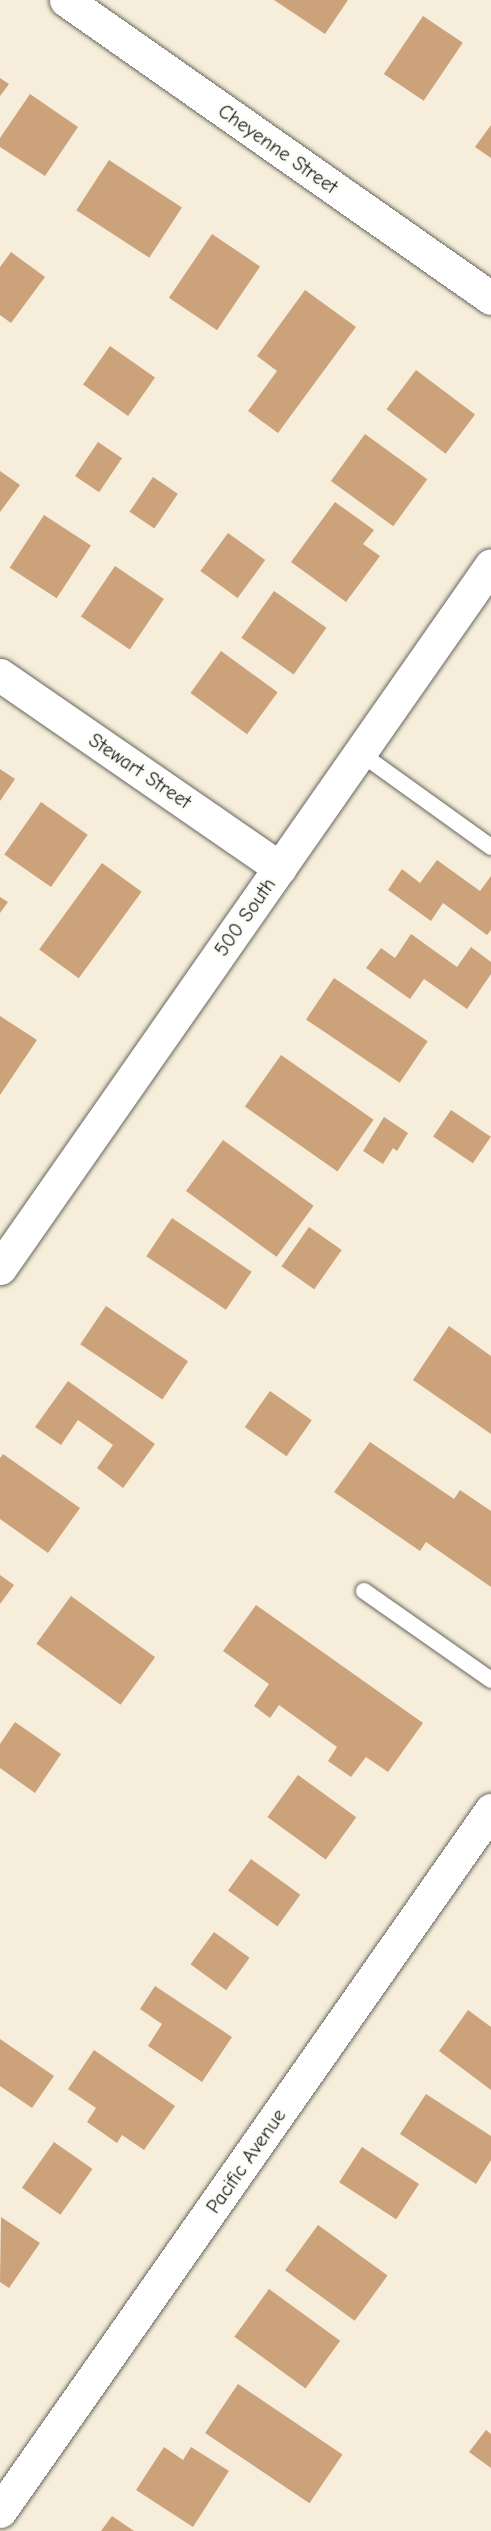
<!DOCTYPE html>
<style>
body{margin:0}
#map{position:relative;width:491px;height:2531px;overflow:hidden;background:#f6eeda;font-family:"Comic Neue",sans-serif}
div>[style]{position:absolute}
.building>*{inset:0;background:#cca27b;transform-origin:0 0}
.roads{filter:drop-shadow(0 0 2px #68665e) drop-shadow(0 0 2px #68665e)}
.service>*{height:16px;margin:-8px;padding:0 8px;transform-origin:8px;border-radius:8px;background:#fff}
.minor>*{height:33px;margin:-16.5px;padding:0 16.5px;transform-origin:16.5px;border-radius:16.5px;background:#fff}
span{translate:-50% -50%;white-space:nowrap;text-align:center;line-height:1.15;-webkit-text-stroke:6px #fdfcf7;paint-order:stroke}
.street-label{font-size:20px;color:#1c1c1c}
</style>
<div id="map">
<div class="building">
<div style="clip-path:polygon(274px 0,348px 0,325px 34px)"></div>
<div style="left:423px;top:16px;width:48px;height:70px;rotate:34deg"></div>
<div style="clip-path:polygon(0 78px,9px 84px,0 96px)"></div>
<div style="clip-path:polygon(30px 94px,78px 127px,45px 176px,0 147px,0 138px)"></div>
<div style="clip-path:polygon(491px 125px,491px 158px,475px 147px)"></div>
<div style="left:109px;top:160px;width:87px;height:60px;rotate:33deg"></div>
<div style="left:212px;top:234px;width:58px;height:77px;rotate:34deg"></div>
<div style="clip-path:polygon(11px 252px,45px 277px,11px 323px,0 315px,0 267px)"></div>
<div style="clip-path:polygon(305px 290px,356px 327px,278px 433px,248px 411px,277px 371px,257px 356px)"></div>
<div style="left:110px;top:346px;width:55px;height:47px;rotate:35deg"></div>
<div style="left:416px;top:370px;width:74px;height:49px;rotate:37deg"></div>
<div style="left:365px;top:434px;width:77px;height:58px;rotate:36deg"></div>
<div style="left:98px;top:442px;width:29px;height:41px;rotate:34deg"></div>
<div style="clip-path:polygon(0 471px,20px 485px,0 512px)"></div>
<div style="left:153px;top:477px;width:30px;height:42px;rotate:34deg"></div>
<div style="clip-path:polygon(335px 502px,374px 530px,363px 544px,380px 556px,346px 602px,291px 562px)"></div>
<div style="left:44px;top:515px;width:56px;height:63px;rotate:33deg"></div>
<div style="left:228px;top:533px;width:46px;height:47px;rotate:36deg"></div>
<div style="left:115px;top:566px;width:59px;height:61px;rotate:34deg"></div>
<div style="left:274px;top:591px;width:64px;height:57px;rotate:35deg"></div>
<div style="left:221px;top:651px;width:70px;height:52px;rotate:36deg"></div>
<div style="clip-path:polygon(0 769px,15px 779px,0 801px)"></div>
<div style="left:41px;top:802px;width:57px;height:64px;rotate:35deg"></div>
<div style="clip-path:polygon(437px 860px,480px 891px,491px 876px,491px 930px,487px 935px,443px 903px,431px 921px,388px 890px,402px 869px,420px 883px)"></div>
<div style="left:102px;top:863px;width:49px;height:107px;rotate:36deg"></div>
<div style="clip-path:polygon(0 897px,8px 902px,0 913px)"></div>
<div style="clip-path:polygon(411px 934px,457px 967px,471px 947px,491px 962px,491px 974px,467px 1009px,424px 979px,410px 999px,366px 968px,381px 948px,395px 958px)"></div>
<div style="left:334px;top:978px;width:113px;height:50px;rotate:34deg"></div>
<div style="clip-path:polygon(0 1016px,37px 1040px,0 1095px)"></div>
<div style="left:281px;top:1055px;width:113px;height:63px;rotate:35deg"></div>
<div style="left:451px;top:1110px;width:48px;height:32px;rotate:34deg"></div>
<div style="clip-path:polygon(384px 1117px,408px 1133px,397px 1151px,393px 1148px,383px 1164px,363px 1151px)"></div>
<div style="left:223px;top:1140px;width:112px;height:63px;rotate:36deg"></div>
<div style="left:172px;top:1218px;width:96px;height:46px;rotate:34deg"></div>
<div style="left:309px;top:1227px;width:40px;height:48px;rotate:35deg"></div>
<div style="left:106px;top:1306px;width:99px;height:46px;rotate:34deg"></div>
<div style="clip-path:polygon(449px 1326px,491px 1356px,491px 1434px,413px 1380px)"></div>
<div style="clip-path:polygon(68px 1381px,155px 1444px,123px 1488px,97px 1468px,113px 1445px,78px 1420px,61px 1445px,35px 1427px)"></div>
<div style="left:270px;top:1391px;width:51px;height:44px;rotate:35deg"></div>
<div style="clip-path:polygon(370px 1442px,454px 1499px,460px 1490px,491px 1511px,491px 1587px,426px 1542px,420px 1551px,334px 1492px)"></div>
<div style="clip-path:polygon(3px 1454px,80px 1508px,48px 1553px,0 1519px,0 1458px)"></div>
<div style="clip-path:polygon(0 1575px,14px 1585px,0 1604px)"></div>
<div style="left:71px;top:1596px;width:104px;height:59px;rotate:36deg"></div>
<div style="clip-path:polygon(256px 1605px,423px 1723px,388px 1772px,366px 1757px,351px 1777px,328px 1761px,337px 1747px,279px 1705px,270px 1718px,254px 1706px,269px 1684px,223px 1651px)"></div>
<div style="clip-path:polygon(15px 1722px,61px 1754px,35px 1793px,0 1768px,0 1744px)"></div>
<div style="left:298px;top:1775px;width:72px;height:52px;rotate:36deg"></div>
<div style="left:251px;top:1859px;width:61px;height:39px;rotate:36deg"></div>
<div style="left:214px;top:1932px;width:44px;height:40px;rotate:36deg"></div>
<div style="clip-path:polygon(155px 1986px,232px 2037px,202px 2082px,148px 2046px,162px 2024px,140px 2009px)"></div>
<div style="clip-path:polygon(468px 2010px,491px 2027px,491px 2090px,439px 2051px)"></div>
<div style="clip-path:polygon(0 2039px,54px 2076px,32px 2108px,0 2086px)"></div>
<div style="clip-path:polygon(94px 2050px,175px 2106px,144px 2150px,122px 2135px,117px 2143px,87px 2122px,96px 2108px,68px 2089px)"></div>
<div style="clip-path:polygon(426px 2094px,491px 2136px,491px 2160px,476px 2184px,400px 2134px)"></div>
<div style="left:54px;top:2142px;width:47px;height:56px;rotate:35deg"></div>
<div style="left:362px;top:2147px;width:68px;height:42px;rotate:33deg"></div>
<div style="clip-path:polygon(1px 2217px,40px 2243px,9px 2288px,0 2282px)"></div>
<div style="left:318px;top:2225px;width:86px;height:56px;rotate:36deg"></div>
<div style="left:269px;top:2289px;width:88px;height:59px;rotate:36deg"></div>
<div style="left:238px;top:2384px;width:126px;height:59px;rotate:34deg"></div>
<div style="clip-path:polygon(486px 2430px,491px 2434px,491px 2468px,469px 2452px)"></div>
<div style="clip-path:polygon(164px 2447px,183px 2460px,191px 2447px,229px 2471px,193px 2527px,136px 2490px)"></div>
<div style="clip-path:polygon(112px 2516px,134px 2531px,101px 2531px)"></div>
</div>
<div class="roads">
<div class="service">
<div style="left:360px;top:753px;width:161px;rotate:35.7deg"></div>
<div style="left:364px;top:1591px;width:155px;rotate:35deg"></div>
</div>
<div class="minor">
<div style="left:66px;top:0;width:519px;rotate:35.04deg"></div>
<div style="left:0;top:675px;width:340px;rotate:34.6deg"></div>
<div style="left:0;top:1268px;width:857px;rotate:-55.07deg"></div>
<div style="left:0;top:2511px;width:856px;rotate:-54.99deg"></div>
</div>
</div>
<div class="street-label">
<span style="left:278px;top:149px;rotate:35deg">Cheyenne Street</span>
<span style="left:140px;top:771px;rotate:34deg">Stewart Street</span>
<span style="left:245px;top:917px;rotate:-55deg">500 South</span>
<span style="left:246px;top:2161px;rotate:-55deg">Pacific Avenue</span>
</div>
</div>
